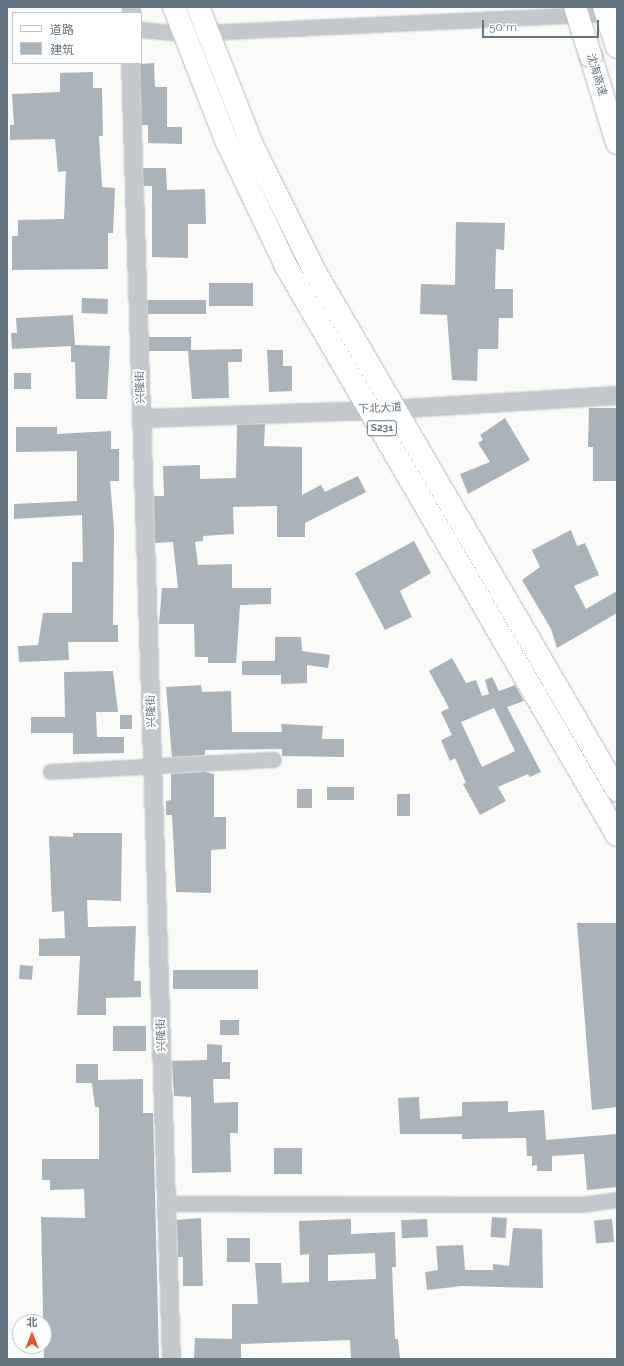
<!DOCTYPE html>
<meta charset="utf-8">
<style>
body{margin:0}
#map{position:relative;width:624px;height:1366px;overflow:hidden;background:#fafaf8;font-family:Raleway,"Noto Sans SC",sans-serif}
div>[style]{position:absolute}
.building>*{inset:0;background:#aab3b9;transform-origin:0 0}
.roads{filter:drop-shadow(0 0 1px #b5babe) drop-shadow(0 0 1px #b5babe)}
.minor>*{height:14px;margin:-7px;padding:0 7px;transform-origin:7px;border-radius:7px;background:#c3c8cc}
.tertiary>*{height:17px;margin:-8.5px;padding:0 8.5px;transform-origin:8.5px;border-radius:8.5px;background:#c3c8cc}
.primary>*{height:22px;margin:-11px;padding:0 11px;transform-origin:11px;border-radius:11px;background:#fff}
.motorway>*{height:22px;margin:-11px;padding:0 11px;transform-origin:11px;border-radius:11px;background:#fff}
.bridges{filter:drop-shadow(0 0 1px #b4b9bd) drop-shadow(0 0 1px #b4b9bd)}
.motorway-bridge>*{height:22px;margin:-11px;padding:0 11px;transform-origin:11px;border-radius:11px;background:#fff}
span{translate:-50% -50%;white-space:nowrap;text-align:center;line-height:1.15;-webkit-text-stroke:4px #fff;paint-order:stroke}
.shield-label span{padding:1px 3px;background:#fff;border:1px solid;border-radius:3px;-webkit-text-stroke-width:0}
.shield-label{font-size:10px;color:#657683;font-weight:700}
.street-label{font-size:11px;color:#657683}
.frame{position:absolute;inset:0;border:8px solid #657683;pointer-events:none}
.legend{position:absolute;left:12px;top:12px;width:130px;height:52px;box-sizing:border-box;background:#fff;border:1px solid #c1c8cd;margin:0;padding:5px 7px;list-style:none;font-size:12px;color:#657683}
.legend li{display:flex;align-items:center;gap:8px;height:20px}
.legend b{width:20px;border:1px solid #c1c8cd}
.north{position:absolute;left:12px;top:1314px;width:40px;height:40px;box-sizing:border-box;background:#fff;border:1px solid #c1c8cd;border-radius:50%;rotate:0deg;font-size:11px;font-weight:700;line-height:16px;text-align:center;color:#657683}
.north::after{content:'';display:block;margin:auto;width:14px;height:18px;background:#e4572e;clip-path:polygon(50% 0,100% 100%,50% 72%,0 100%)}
.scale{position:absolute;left:482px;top:20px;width:117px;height:18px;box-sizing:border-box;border:2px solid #657683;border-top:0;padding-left:5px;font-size:12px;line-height:14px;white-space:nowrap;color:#657683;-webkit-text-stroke:3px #fff;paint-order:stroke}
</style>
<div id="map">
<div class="building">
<div style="clip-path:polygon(154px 63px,155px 87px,167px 87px,167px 127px,182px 127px,182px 144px,148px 143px,148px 125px,142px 125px,140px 64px)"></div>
<div style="clip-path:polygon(93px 72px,93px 88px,102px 88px,103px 136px,99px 136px,102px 187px,115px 188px,113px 233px,108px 233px,108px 269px,12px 270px,12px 236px,18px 236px,18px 220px,64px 219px,66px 171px,58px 172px,55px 139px,10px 140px,10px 125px,14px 125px,12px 94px,60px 92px,60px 73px)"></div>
<div style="clip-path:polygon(143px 168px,166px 168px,167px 190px,205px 189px,206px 224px,188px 224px,188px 258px,152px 257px,152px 186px,144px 186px)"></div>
<div style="clip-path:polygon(456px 222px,505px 223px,504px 250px,496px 249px,495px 289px,513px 289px,513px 318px,499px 318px,498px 349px,478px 349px,477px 381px,452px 380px,447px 315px,420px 314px,421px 284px,455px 285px)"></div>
<div style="left:253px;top:283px;width:23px;height:44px;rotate:90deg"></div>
<div style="left:82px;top:298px;width:26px;height:15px;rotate:2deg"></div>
<div style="left:206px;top:300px;width:14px;height:58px;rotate:90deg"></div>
<div style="clip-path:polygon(73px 315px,75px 345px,110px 346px,107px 399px,76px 399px,75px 362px,71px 362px,71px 346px,12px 349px,11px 333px,17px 333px,16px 318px)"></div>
<div style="clip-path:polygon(149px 337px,191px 337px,191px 350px,242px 349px,242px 362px,228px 362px,229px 398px,192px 399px,188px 351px,149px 351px)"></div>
<div style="clip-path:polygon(267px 350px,283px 350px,283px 366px,292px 366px,292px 391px,269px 392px)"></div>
<div style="left:14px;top:373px;width:17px;height:16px"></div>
<div style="clip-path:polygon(589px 408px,617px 408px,617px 481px,593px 481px,593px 447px,588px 447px)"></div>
<div style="clip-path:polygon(505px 418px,530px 460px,468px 494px,460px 474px,490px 462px,478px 443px,483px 440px,480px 435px)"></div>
<div style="clip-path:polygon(265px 424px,264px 446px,302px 447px,302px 495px,321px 485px,325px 492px,358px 476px,366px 492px,305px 523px,305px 537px,277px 537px,277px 506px,233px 507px,234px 534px,203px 536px,203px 541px,195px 542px,198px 565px,232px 564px,232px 588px,271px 588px,271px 604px,240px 605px,236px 663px,208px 663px,208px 657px,195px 657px,194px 624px,159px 624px,162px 588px,178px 588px,173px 542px,155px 543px,154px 496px,164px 496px,163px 466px,200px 465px,200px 479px,236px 478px,237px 425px)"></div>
<div style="clip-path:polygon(16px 427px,57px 427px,57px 434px,111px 431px,111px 449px,119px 449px,119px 481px,110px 481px,114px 529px,113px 625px,118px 625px,118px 642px,68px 642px,69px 660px,19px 662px,18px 646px,38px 645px,43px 613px,72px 613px,72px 562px,83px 562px,82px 515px,14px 519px,14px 504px,77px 501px,77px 451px,16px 452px)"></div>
<div style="clip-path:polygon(571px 530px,577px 546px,585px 543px,599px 575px,574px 586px,586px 609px,617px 591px,617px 613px,557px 648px,551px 629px,522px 580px,540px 567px,532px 550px)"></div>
<div style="clip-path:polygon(414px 541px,431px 573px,400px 591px,412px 617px,385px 630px,355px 573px)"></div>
<div style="clip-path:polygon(275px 637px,301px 637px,302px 651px,330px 655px,328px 668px,307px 665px,307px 683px,281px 684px,281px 675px,242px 675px,242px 661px,275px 661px)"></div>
<div style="clip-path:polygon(evenodd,452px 658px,466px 683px,476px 680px,482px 696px,489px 694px,485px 680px,492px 677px,499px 691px,515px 685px,524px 701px,507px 707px,541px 772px,530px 777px,528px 774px,498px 787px,506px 801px,480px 815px,463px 784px,466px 783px,455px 758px,450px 761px,441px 740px,452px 735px,441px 712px,449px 708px,429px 671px,452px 658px,494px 708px,515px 751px,482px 767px,461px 722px,494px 708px)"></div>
<div style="clip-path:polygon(113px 671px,118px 712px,96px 712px,97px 737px,124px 737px,124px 753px,73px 754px,73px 733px,31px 733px,31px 717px,65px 717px,64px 672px)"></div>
<div style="clip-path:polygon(201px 685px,202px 692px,231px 691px,232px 732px,282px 732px,281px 724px,323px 726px,322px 739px,344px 739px,344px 757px,282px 756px,282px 749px,205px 750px,205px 755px,172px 757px,166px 687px)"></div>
<div style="left:120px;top:715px;width:12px;height:14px"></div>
<div style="clip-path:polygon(205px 772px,214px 774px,214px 817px,226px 817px,226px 849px,211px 850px,211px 893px,176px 892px,172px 815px,166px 815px,166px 801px,171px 800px,171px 774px)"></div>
<div style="left:327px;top:787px;width:27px;height:13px"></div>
<div style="left:297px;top:789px;width:15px;height:19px"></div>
<div style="left:397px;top:794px;width:13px;height:22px"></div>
<div style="clip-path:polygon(73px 833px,122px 833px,121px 901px,87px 900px,88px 927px,136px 926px,134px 981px,141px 981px,141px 997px,106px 998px,106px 1015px,77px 1015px,80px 956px,39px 956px,39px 939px,65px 938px,64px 911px,52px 912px,49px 836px,73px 837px)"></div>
<div style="clip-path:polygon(577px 923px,617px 923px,617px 1107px,592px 1110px)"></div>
<div style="left:20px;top:965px;width:13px;height:14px;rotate:4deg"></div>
<div style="left:258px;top:970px;width:19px;height:85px;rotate:90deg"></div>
<div style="left:239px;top:1020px;width:15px;height:19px;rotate:90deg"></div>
<div style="left:113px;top:1026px;width:33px;height:25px"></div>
<div style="clip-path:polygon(207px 1044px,222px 1045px,222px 1062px,230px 1062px,230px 1079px,213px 1079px,214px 1103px,238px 1102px,238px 1133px,230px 1133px,231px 1172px,192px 1173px,191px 1097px,174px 1096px,172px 1061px,207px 1060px)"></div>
<div style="clip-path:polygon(76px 1064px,98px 1064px,98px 1080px,143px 1079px,143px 1113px,153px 1113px,159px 1359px,44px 1359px,41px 1217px,85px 1218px,84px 1189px,50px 1190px,50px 1180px,42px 1180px,42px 1159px,99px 1159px,99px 1107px,95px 1107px,92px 1083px,76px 1083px)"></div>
<div style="clip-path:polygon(419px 1097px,420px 1119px,462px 1116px,462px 1102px,508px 1101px,508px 1112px,544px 1110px,546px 1140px,617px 1134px,617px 1187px,587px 1190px,584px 1154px,552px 1156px,552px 1171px,537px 1171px,537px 1165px,532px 1166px,532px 1156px,527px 1156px,526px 1138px,462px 1139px,462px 1134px,400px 1134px,398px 1098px)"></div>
<div style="left:274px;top:1148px;width:28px;height:26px"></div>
<div style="left:492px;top:1217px;width:15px;height:20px;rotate:4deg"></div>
<div style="clip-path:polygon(201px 1218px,203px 1286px,183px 1286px,183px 1257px,178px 1257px,177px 1220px)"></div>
<div style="clip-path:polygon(evenodd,351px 1219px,351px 1234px,395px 1232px,396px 1267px,392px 1267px,395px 1339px,398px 1339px,400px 1359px,351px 1359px,350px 1340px,241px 1344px,241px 1359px,194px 1359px,195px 1338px,232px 1339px,232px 1304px,258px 1304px,255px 1263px,281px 1263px,282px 1283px,309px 1282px,309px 1254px,300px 1255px,299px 1221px,351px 1219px,375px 1253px,376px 1279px,328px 1281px,328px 1255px,375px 1253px)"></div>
<div style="left:427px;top:1219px;width:18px;height:26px;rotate:87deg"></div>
<div style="left:612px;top:1219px;width:23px;height:18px;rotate:85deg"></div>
<div style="clip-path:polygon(513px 1228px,542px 1229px,543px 1288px,462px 1286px,427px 1290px,425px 1272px,438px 1270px,436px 1246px,463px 1245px,465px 1270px,493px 1270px,493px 1264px,509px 1266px)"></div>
<div style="left:227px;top:1238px;width:23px;height:24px"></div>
</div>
<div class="roads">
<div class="minor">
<div style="left:141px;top:30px;width:42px;rotate:5.4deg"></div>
<div style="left:183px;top:34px;width:431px;rotate:-2.7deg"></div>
<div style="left:51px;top:772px;width:223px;rotate:-3.1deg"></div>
<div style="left:168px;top:1204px;width:414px;rotate:0.1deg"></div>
<div style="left:582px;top:1205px;width:35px;rotate:-8deg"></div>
</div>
<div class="tertiary">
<div style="left:131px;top:13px;width:6px;rotate:-90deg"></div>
<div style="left:130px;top:63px;width:1297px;rotate:88.19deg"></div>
<div style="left:142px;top:418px;width:230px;rotate:-2deg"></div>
<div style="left:372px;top:410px;width:245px;rotate:-3.5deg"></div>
</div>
<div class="primary">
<div style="left:174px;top:7px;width:143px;rotate:68.6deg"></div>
<div style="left:226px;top:140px;width:140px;rotate:64.5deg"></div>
<div style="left:286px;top:266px;width:658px;rotate:59.81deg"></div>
<div style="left:198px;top:7px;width:150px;rotate:68.6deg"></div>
<div style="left:253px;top:147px;width:140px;rotate:63.6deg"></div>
<div style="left:315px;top:272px;width:600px;rotate:59.76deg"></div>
</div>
<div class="motorway">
<div style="left:591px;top:57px;width:90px;rotate:73.2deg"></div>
</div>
</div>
<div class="bridges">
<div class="motorway-bridge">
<div style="left:575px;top:7px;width:52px;rotate:72.3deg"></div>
<div style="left:604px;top:7px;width:42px;rotate:72deg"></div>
</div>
</div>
<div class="shield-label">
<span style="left:382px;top:428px">S231</span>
</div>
<div class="street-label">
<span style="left:596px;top:75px;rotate:73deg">沈海高速</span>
<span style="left:141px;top:387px;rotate:-92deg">兴隆街</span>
<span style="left:380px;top:409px;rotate:-3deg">下北大道</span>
<span style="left:152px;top:711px;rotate:-92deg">兴隆街</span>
<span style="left:162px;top:1035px;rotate:-92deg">兴隆街</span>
</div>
<div class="frame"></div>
<ul class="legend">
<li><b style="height:5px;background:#fff"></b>道路</li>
<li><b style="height:11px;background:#aab3b9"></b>建筑</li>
</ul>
<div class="north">北</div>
<div class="scale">50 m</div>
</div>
